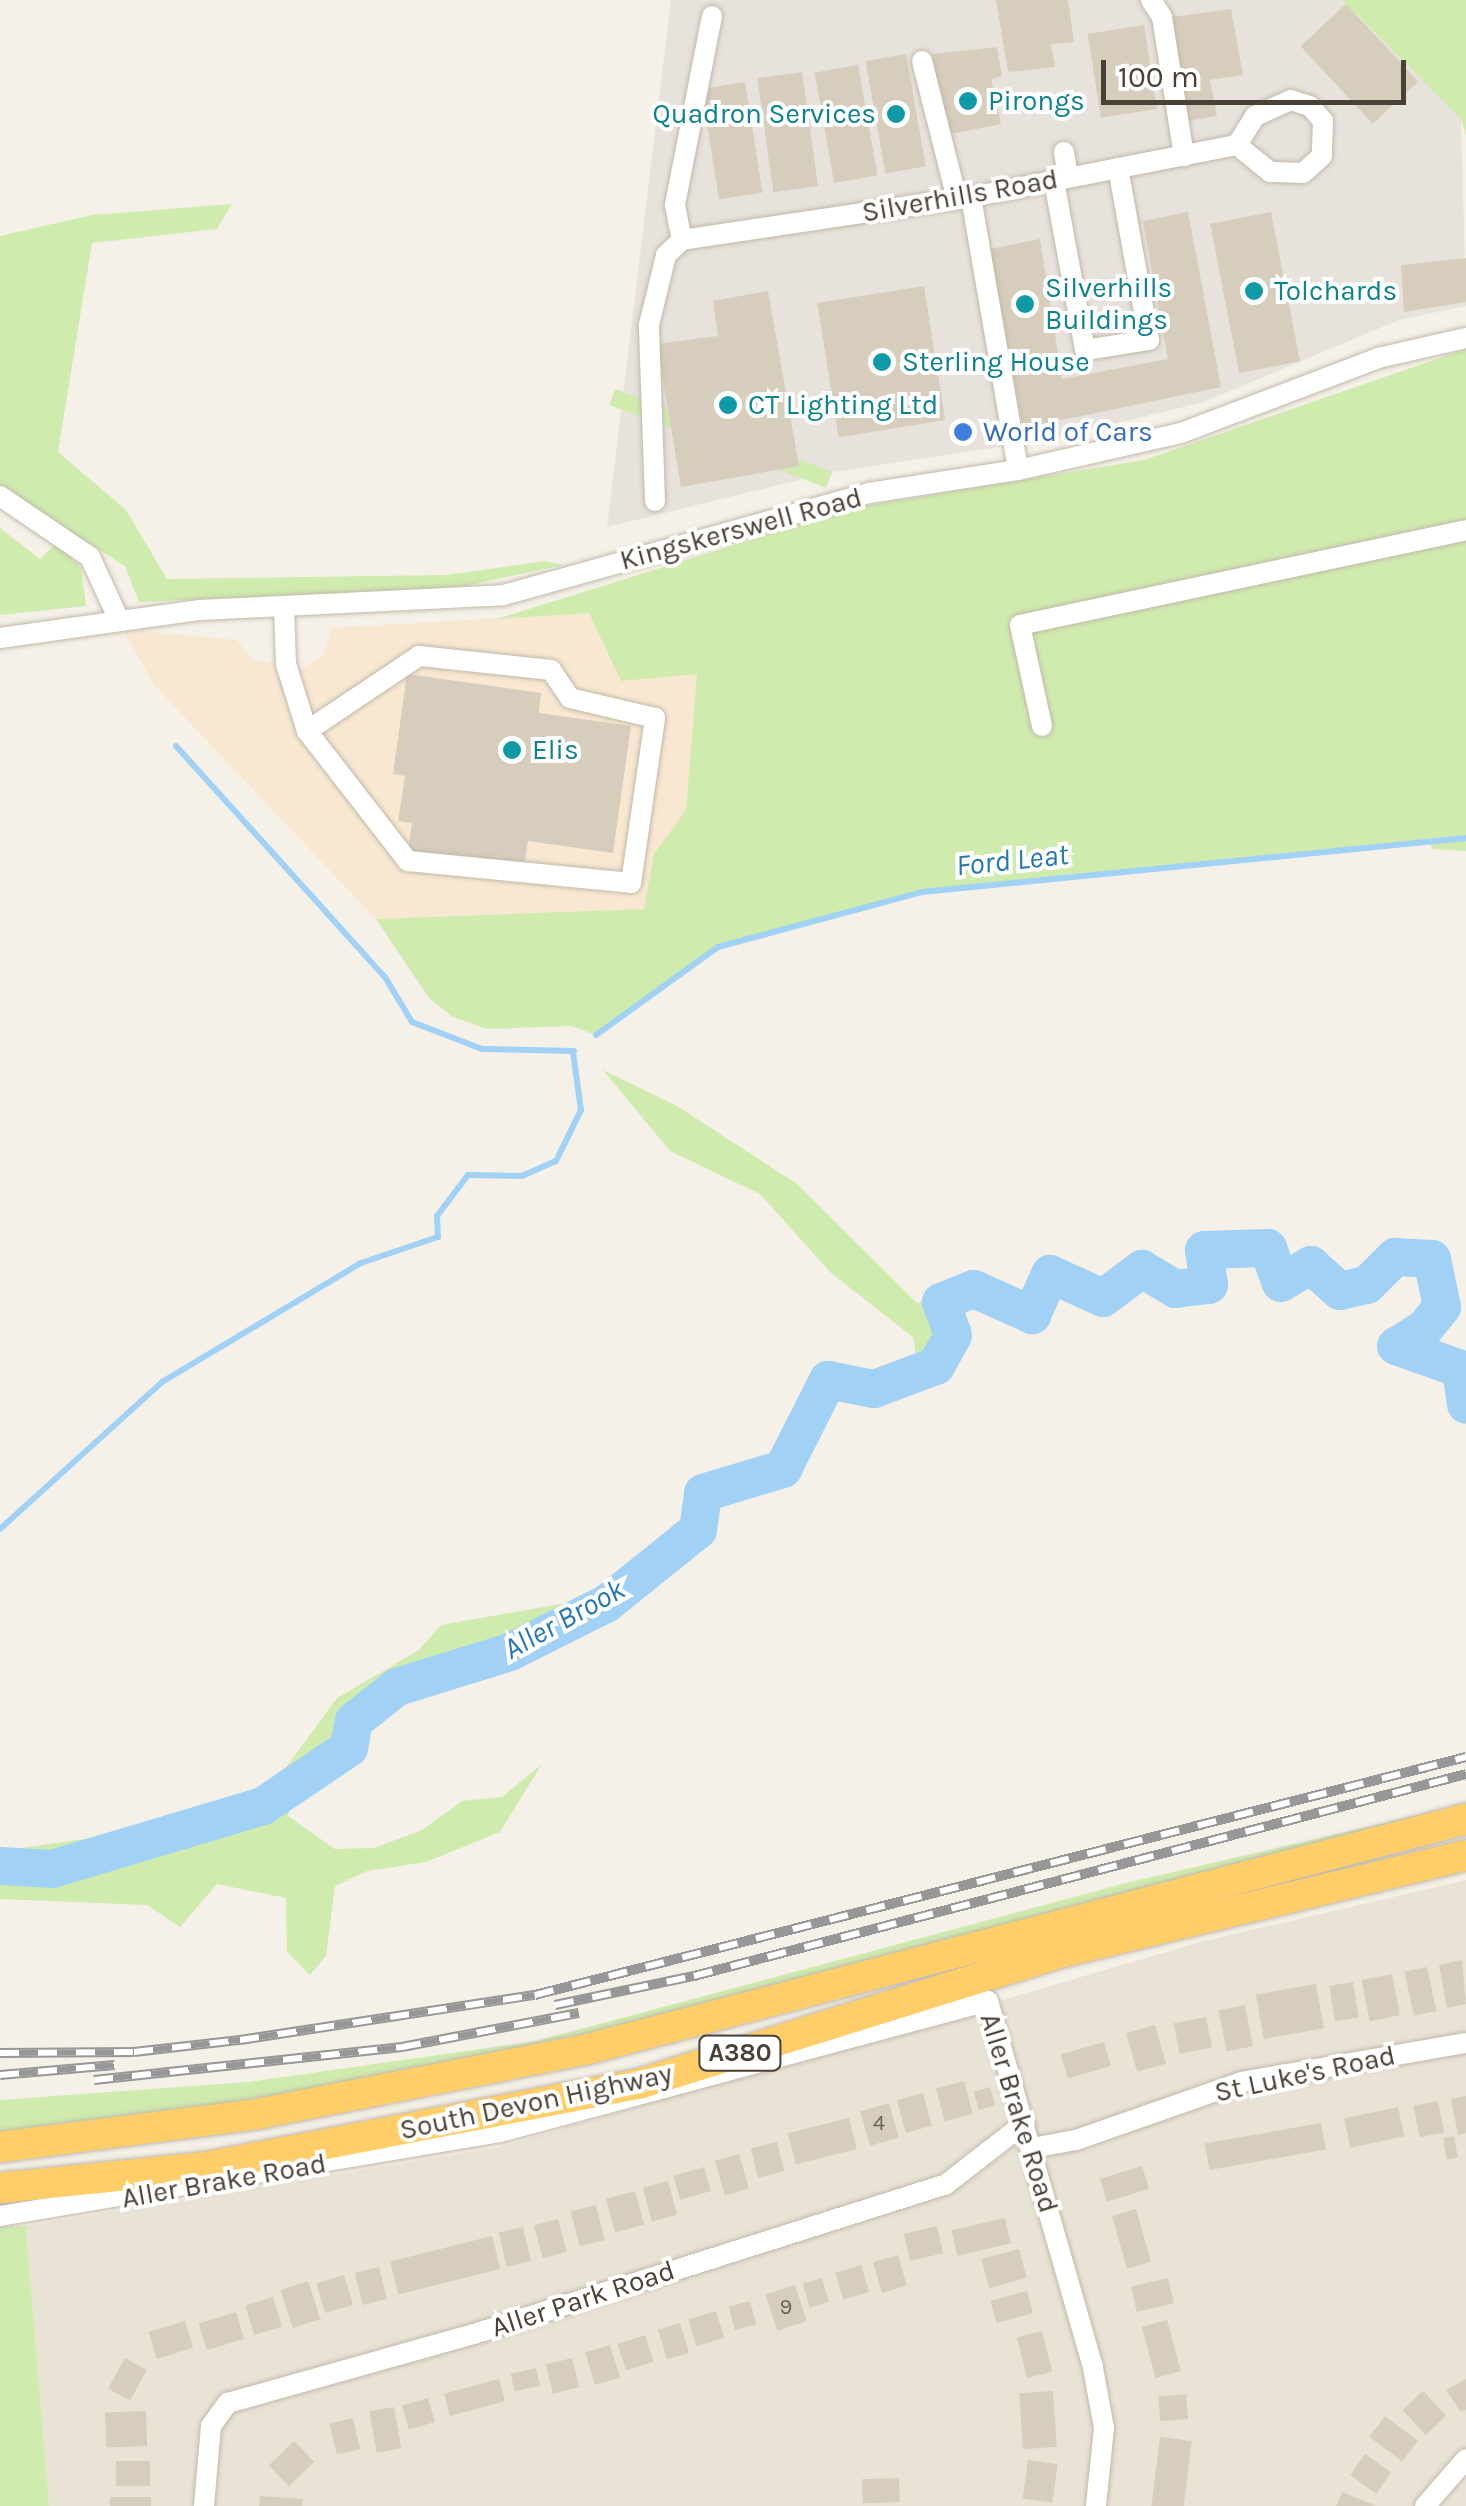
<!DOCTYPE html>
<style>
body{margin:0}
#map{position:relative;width:1466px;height:2506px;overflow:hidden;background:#f5f1e8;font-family:Karla,sans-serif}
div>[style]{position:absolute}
.residential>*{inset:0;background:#e9e3d5}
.commercial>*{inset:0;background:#f8e8d2}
.industrial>*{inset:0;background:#e7e2dc}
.green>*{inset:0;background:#cfebae;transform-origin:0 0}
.stream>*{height:6px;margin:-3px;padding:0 3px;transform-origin:3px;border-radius:3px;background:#a1d2f5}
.river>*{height:38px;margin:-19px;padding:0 19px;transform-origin:19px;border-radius:19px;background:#a1d2f5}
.building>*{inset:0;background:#d7cdbc;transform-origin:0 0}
.roads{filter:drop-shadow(0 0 2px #c1b9a9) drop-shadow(0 0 2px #c1b9a9)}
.minor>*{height:20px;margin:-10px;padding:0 10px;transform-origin:10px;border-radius:10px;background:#fff}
.highway>*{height:30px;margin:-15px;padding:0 15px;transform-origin:15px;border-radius:15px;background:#ffce68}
.rail>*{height:10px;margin-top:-5px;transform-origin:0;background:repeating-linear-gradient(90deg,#fff 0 19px,#979797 0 38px);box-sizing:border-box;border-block:2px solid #979797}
.dots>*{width:28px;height:28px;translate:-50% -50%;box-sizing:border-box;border:5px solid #fff;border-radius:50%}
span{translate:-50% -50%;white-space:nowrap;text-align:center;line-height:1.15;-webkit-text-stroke:8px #fff;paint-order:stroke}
.number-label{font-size:22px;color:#6c6458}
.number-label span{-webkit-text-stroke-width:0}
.shield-label span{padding:2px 8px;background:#fff;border:2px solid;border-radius:8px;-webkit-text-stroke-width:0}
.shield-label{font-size:25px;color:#494136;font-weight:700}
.culture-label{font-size:28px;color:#0d838f}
.left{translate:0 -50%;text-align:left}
.right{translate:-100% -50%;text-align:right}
.street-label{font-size:28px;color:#494136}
.shop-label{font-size:28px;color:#366cbe}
.water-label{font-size:30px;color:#2777b2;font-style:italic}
.scale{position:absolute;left:1101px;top:60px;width:305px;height:45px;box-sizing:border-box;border:5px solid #494136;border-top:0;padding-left:12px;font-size:30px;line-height:35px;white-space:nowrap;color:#494136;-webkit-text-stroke:8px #fff;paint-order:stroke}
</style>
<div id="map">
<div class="residential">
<div style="clip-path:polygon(1466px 1880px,1466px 2506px,49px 2506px,26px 2226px,500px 2147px,1204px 1941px)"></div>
</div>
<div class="commercial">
<div style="clip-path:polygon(589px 613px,697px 674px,686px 810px,645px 909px,376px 919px,155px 686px,123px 630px,237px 640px,252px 660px,301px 669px,322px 657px,332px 628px)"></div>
</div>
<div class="industrial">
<div style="clip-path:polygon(671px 0,1342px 0,1461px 119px,1466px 306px,1399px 320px,1204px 402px,1047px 440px,832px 472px,607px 527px)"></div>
</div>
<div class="green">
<div style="clip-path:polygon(1342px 0,1466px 0,1466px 136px,1461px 119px)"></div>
<div style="clip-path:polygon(232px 204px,217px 229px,92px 243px,58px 452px,126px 510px,167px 579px,446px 575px,545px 561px,563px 565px,450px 589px,139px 602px,125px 566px,0 487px,0 236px,92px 215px)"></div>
<div style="clip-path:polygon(1466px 349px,1466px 851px,1433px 849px,1426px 840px,922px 892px,718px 947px,596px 1035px,572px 1026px,487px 1029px,453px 1017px,429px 998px,376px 919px,644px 909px,654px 854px,686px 810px,697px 674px,621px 681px,589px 613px,497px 619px,853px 508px,1144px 460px)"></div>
<div style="left:832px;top:472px;width:17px;height:232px;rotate:111deg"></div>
<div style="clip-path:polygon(0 528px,40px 559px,58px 542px,81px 568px,86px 606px,0 615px)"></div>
<div style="clip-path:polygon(603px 1070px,677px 1106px,797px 1184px,918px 1304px,944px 1284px,974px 1289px,962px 1315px,963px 1348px,944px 1372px,919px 1372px,913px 1337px,831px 1273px,760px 1194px,670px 1151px)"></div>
<div style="clip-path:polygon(566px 1603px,606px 1604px,510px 1652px,397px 1687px,354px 1721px,343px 1746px,296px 1788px,288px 1816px,335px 1849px,374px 1848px,422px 1830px,462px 1801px,502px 1797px,542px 1764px,500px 1832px,426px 1862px,367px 1871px,335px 1886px,326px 1956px,310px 1975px,287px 1952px,286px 1898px,217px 1884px,180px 1927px,147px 1905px,0 1899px,0 1851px,168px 1827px,271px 1788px,337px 1698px,419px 1650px,441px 1625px)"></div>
<div style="clip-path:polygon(1466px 1804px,1466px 1818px,619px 2043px,0 2139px,0 2100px,248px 2082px,536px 2041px,1126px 1883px)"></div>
<div style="clip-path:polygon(26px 2226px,49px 2506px,0 2506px,0 2227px)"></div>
</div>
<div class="stream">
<div style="left:176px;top:746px;width:312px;rotate:47.9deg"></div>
<div style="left:385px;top:977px;width:52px;rotate:59deg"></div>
<div style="left:412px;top:1022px;width:75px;rotate:21.1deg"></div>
<div style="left:482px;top:1049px;width:92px;rotate:1.2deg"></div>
<div style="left:596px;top:1035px;width:150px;rotate:-35.8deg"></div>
<div style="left:718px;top:947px;width:211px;rotate:-15.1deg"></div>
<div style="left:922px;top:892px;width:547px;rotate:-5.67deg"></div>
<div style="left:0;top:1529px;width:219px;rotate:-42.2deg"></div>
<div style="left:162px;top:1382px;width:232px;rotate:-30.9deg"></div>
<div style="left:361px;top:1263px;width:81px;rotate:-18.7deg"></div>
<div style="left:438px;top:1237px;width:21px;rotate:-93deg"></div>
<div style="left:437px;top:1216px;width:51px;rotate:-52.9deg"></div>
<div style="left:468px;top:1175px;width:54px;rotate:1.1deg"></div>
<div style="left:522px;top:1176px;width:37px;rotate:-24deg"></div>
<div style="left:556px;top:1161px;width:57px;rotate:-63.9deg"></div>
<div style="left:581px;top:1110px;width:59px;rotate:-97.9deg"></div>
</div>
<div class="river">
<div style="left:0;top:1866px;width:52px;rotate:3.3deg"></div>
<div style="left:52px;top:1869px;width:220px;rotate:-16.6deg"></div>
<div style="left:263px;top:1806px;width:104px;rotate:-34deg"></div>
<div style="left:349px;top:1748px;width:27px;rotate:-80deg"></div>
<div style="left:354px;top:1721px;width:55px;rotate:-38.3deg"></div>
<div style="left:397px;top:1687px;width:118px;rotate:-17.2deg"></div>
<div style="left:510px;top:1652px;width:107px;rotate:-26.6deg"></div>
<div style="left:606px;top:1604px;width:118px;rotate:-38.8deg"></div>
<div style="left:698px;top:1530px;width:37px;rotate:-82deg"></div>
<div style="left:703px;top:1493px;width:84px;rotate:-16.7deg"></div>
<div style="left:783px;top:1469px;width:100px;rotate:-63.2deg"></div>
<div style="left:828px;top:1380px;width:47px;rotate:11.1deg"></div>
<div style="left:874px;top:1389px;width:66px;rotate:-20.4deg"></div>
<div style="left:936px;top:1366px;width:35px;rotate:-61deg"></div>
<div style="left:953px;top:1335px;width:35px;rotate:-110deg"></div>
<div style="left:941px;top:1302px;width:35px;rotate:-22deg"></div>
<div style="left:974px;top:1289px;width:64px;rotate:24.1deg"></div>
<div style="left:1032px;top:1315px;width:45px;rotate:-66.3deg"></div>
<div style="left:1050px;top:1274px;width:58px;rotate:24.4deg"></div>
<div style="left:1103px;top:1298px;width:49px;rotate:-36.6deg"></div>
<div style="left:1142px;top:1269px;width:39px;rotate:31deg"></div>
<div style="left:1175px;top:1289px;width:34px;rotate:-7deg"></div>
<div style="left:1209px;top:1285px;width:35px;rotate:-98deg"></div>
<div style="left:1204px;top:1250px;width:64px;rotate:-1.8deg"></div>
<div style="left:1268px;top:1248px;width:37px;rotate:70deg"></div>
<div style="left:1281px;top:1283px;width:35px;rotate:-31deg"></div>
<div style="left:1311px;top:1265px;width:39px;rotate:42deg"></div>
<div style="left:1340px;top:1291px;width:28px;rotate:-13deg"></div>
<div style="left:1367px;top:1285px;width:40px;rotate:-45deg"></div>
<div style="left:1395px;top:1257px;width:37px;rotate:3deg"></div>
<div style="left:1432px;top:1259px;width:49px;rotate:78.2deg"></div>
<div style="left:1442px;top:1307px;width:27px;rotate:129deg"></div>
<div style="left:1425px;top:1328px;width:34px;rotate:148deg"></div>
<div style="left:1396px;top:1346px;width:69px;rotate:19.5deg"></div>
<div style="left:1461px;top:1369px;width:36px;rotate:82deg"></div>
</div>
<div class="building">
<div style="clip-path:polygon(996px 0,1068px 0,1074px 42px,1051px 44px,1055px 67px,1008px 72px)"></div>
<div style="left:1346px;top:4px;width:106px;height:62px;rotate:47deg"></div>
<div style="clip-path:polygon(1231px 9px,1243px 75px,1210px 80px,1217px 116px,1183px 122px,1164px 18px)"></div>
<div style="left:1144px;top:25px;width:85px;height:57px;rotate:81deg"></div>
<div style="clip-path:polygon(997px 47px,1002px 76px,991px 79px,1001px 124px,946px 135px,932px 54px)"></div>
<div style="left:906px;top:54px;width:114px;height:41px;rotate:80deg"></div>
<div style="left:858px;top:65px;width:112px;height:44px;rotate:80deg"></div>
<div style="left:802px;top:72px;width:115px;height:45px;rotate:82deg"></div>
<div style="left:745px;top:82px;width:112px;height:44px;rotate:81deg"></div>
<div style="clip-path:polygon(1188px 212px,1221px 387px,1023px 428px,990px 249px,1040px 239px,1062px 379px,1168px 359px,1143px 221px)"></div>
<div style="left:1271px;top:212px;width:152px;height:62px;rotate:79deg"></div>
<div style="clip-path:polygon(1466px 258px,1466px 302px,1404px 312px,1401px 265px)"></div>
<div style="left:924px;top:286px;width:136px;height:108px;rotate:81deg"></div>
<div style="clip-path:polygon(768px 291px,799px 466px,681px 487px,657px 344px,718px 336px,713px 301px)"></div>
<div style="clip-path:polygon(407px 674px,541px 693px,539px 713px,631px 726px,613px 853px,528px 841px,524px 867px,408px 851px,412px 823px,398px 821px,405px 776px,393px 774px)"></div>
<div style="clip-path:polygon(1462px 1960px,1466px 2004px,1447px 2008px,1439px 1965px)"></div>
<div style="left:1427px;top:1967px;width:45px;height:23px;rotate:78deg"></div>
<div style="left:1392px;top:1974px;width:42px;height:31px;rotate:79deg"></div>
<div style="left:1353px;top:1982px;width:36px;height:24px;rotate:81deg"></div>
<div style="left:1316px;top:1984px;width:45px;height:61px;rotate:80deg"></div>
<div style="left:1245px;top:2005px;width:42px;height:27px;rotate:79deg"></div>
<div style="left:1206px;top:2017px;width:31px;height:33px;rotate:79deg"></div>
<div style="left:1155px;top:2025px;width:40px;height:30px;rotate:74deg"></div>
<div style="left:1104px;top:2042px;width:25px;height:45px;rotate:74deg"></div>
<div style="left:964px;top:2081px;width:34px;height:29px;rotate:75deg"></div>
<div style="left:990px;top:2087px;width:19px;height:17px;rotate:74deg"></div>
<div style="left:923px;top:2093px;width:34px;height:27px;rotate:75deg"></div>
<div style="clip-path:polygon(1466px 2096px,1466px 2133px,1458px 2135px,1451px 2099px)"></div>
<div style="left:1438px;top:2101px;width:32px;height:25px;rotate:79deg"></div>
<div style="left:889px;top:2103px;width:36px;height:30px;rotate:74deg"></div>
<div style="left:1398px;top:2107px;width:30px;height:55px;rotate:78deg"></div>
<div style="left:849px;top:2118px;width:32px;height:63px;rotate:76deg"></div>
<div style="left:1321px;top:2123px;width:27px;height:118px;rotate:80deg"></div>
<div style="left:1454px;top:2136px;width:22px;height:11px;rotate:80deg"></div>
<div style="left:777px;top:2142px;width:30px;height:27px;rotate:76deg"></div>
<div style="left:739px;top:2154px;width:36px;height:25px;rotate:74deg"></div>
<div style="left:1142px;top:2166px;width:24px;height:44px;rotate:73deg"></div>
<div style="left:704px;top:2167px;width:25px;height:32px;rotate:74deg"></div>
<div style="left:668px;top:2181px;width:35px;height:26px;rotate:75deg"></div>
<div style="left:635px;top:2191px;width:35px;height:30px;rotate:75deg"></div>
<div style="left:596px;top:2205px;width:36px;height:26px;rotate:76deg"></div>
<div style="left:1136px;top:2209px;width:55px;height:25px;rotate:74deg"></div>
<div style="left:1005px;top:2218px;width:26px;height:55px;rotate:77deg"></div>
<div style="left:558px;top:2219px;width:34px;height:25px;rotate:75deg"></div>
<div style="left:937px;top:2226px;width:28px;height:34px;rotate:77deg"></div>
<div style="left:523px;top:2227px;width:35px;height:25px;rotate:77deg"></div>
<div style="left:492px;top:2236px;width:34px;height:105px;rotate:76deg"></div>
<div style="left:1019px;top:2249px;width:30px;height:39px;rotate:75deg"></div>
<div style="left:898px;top:2255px;width:32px;height:26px;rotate:74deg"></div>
<div style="left:861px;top:2265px;width:28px;height:27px;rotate:73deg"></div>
<div style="left:379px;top:2267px;width:33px;height:25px;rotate:76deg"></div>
<div style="left:344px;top:2275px;width:31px;height:29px;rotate:73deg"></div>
<div style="left:822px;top:2278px;width:25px;height:20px;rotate:74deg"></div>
<div style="left:1168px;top:2278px;width:26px;height:38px;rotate:77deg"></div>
<div style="left:308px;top:2281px;width:40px;height:29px;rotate:72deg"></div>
<div style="left:795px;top:2285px;width:38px;height:31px;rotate:72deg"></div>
<div style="left:1027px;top:2291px;width:23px;height:38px;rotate:75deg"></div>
<div style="left:273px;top:2297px;width:31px;height:29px;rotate:73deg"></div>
<div style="left:750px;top:2301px;width:24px;height:22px;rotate:75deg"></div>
<div style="left:716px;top:2311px;width:28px;height:29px;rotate:73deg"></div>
<div style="left:236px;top:2312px;width:28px;height:39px;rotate:73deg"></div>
<div style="left:1167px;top:2320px;width:53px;height:26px;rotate:75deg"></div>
<div style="left:185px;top:2321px;width:28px;height:38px;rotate:73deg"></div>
<div style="left:680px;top:2323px;width:31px;height:23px;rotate:73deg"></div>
<div style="left:1042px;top:2331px;width:42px;height:26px;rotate:76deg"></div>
<div style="left:645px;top:2335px;width:28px;height:29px;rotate:72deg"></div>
<div style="left:610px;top:2345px;width:34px;height:26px;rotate:73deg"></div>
<div style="left:125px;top:2358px;width:25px;height:35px;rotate:29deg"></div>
<div style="left:572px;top:2358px;width:30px;height:27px;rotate:76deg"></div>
<div style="left:536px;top:2368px;width:18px;height:26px;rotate:77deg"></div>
<div style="left:499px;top:2379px;width:23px;height:57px;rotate:75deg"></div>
<div style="clip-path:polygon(1466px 2379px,1466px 2410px,1461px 2412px,1446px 2390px)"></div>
<div style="left:1053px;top:2391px;width:56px;height:34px;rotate:86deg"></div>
<div style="left:1423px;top:2391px;width:34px;height:28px;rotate:47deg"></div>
<div style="left:1186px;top:2394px;width:25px;height:28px;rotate:85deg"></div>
<div style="left:428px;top:2398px;width:25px;height:27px;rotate:74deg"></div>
<div style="left:394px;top:2407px;width:42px;height:25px;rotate:80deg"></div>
<div style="left:146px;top:2411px;width:35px;height:41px;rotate:88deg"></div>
<div style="left:1385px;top:2416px;width:41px;height:26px;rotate:37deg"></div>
<div style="left:353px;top:2418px;width:32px;height:24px;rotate:77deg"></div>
<div style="left:1160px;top:2437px;width:32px;height:70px;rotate:7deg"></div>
<div style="left:294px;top:2441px;width:29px;height:35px;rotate:46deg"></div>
<div style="left:1365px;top:2454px;width:32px;height:26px;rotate:35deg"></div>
<div style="left:1028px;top:2460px;width:30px;height:39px;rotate:8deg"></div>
<div style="left:116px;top:2461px;width:34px;height:25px"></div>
<div style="left:899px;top:2478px;width:24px;height:37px;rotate:88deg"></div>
<div style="clip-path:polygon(1342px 2492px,1377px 2506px,1336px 2506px)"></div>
<div style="clip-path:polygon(260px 2496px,303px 2499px,302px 2506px,259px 2506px)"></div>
<div style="left:151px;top:2497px;width:9px;height:41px;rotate:90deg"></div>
</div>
<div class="roads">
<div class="minor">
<div style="left:1151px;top:0;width:20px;rotate:57deg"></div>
<div style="left:1162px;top:17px;width:141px;rotate:81deg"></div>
<div style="left:712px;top:16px;width:193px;rotate:101.1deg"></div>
<div style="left:675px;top:205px;width:36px;rotate:79deg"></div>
<div style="left:682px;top:240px;width:292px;rotate:-8.5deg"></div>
<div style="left:971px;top:197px;width:271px;rotate:-11.1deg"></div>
<div style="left:1237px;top:145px;width:34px;rotate:-58deg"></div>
<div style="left:1255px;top:116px;width:39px;rotate:-24deg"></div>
<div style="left:1291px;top:100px;width:20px;rotate:18deg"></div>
<div style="left:1310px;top:106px;width:20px;rotate:49deg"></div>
<div style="left:1323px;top:121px;width:35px;rotate:92deg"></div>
<div style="left:1322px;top:156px;width:25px;rotate:138deg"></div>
<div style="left:1303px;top:173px;width:33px;rotate:-178deg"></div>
<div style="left:1270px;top:172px;width:43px;rotate:-140.7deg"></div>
<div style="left:922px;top:61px;width:142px;rotate:75.8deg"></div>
<div style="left:1064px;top:152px;width:26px;rotate:81deg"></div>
<div style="left:1054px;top:181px;width:172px;rotate:79.6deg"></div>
<div style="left:1085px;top:350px;width:65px;rotate:-8.9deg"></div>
<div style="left:1149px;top:340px;width:175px;rotate:-100.2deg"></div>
<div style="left:971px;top:197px;width:277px;rotate:80.2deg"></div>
<div style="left:0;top:496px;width:109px;rotate:34.1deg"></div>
<div style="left:90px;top:557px;width:67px;rotate:65.3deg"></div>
<div style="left:655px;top:501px;width:176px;rotate:-92deg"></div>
<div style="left:649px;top:325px;width:72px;rotate:-76.3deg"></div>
<div style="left:666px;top:255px;width:22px;rotate:-43deg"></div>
<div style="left:284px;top:607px;width:57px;rotate:88deg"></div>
<div style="left:286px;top:664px;width:70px;rotate:72.6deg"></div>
<div style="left:307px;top:731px;width:165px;rotate:52.2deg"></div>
<div style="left:408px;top:861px;width:224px;rotate:5.6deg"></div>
<div style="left:631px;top:883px;width:167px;rotate:-81.7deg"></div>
<div style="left:655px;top:718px;width:87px;rotate:-166.8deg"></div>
<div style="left:570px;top:698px;width:34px;rotate:-124deg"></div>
<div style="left:551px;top:670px;width:133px;rotate:-173.9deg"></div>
<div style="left:419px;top:656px;width:135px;rotate:146.2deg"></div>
<div style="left:0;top:638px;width:202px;rotate:-8deg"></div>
<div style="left:200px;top:610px;width:304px;rotate:-2.8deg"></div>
<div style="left:504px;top:595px;width:379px;rotate:-15.6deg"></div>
<div style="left:869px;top:493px;width:151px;rotate:-8.8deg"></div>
<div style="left:1018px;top:470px;width:167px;rotate:-12.8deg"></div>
<div style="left:1181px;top:433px;width:211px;rotate:-20.8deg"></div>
<div style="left:1378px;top:358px;width:90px;rotate:-12.8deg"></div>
<div style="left:1042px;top:726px;width:103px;rotate:-102.3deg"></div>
<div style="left:1020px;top:625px;width:456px;rotate:-12deg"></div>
<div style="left:1032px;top:2148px;width:45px;rotate:-10.3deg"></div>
<div style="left:1076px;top:2140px;width:176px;rotate:-19.3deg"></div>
<div style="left:1242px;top:2082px;width:227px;rotate:-9.9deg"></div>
<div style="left:0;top:2216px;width:507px;rotate:-9.54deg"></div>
<div style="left:500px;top:2132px;width:505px;rotate:-15.03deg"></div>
<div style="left:988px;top:2001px;width:382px;rotate:74deg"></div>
<div style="left:1093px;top:2368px;width:61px;rotate:79.6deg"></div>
<div style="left:1104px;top:2428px;width:78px;rotate:95.9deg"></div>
<div style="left:204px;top:2506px;width:80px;rotate:-85deg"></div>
<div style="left:211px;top:2426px;width:29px;rotate:-54deg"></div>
<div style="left:228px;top:2403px;width:255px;rotate:-15.7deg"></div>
<div style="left:474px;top:2334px;width:494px;rotate:-17.6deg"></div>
<div style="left:945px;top:2185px;width:101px;rotate:-37.8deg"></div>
<div style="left:1425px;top:2506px;width:62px;rotate:-48.9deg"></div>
</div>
<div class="highway">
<div style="left:0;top:2147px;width:259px;rotate:-7.3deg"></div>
<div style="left:257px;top:2114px;width:333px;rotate:-11.1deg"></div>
<div style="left:584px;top:2050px;width:912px;rotate:-14.68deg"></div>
<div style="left:0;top:2188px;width:208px;rotate:-5.8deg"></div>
<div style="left:207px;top:2167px;width:443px;rotate:-10.9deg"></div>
<div style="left:642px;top:2083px;width:441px;rotate:-17.3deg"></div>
<div style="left:1063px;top:1952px;width:415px;rotate:-13.5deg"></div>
</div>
</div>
<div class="rail">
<div style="left:555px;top:2005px;width:142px;rotate:-11.8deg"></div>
<div style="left:694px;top:1976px;width:798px;rotate:-14.66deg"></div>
<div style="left:0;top:2053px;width:134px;rotate:-0.4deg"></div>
<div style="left:134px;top:2052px;width:107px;rotate:-6.5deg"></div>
<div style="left:240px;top:2040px;width:298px;rotate:-8.7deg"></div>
<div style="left:535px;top:1995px;width:961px;rotate:-14.34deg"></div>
<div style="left:0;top:2075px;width:115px;rotate:-5deg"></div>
<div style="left:94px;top:2080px;width:310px;rotate:-6.1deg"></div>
<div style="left:402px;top:2047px;width:180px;rotate:-10.9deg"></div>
</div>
<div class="dots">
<div style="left:968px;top:101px;background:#0f9aa8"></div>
<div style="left:896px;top:114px;background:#0f9aa8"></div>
<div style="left:1254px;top:291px;background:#0f9aa8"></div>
<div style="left:1025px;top:304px;background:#0f9aa8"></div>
<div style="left:882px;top:362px;background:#0f9aa8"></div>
<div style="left:728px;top:405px;background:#0f9aa8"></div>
<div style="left:963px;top:432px;background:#3f7fe0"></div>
<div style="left:512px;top:750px;background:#0f9aa8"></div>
</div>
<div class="number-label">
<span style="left:879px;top:2124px">4</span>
<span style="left:786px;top:2308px">9</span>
</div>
<div class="shield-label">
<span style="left:740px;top:2053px">A380</span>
</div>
<div class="culture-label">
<span class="left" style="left:988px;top:101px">Pirongs</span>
<span class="right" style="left:876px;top:114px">Quadron Services</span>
<span class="left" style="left:1045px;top:304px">Silverhills<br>Buildings</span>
<span class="left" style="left:1274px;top:291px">Tolchards</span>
<span class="left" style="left:902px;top:362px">Sterling House</span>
<span class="left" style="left:748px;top:405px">CT Lighting Ltd</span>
<span class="left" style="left:532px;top:750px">Elis</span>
</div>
<div class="street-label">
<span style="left:960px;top:196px;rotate:-10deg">Silverhills Road</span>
<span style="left:741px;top:529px;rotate:-15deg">Kingskerswell Road</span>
<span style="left:1305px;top:2074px;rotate:-12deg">St Luke's Road</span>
<span style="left:536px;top:2102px;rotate:-12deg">South Devon Highway</span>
<span style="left:1019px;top:2113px;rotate:73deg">Aller Brake Road</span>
<span style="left:224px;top:2181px;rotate:-10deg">Aller Brake Road</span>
<span style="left:583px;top:2299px;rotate:-18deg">Aller Park Road</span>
</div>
<div class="shop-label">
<span class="left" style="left:983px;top:432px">World of Cars</span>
</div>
<div class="water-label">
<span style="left:1012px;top:860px;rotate:-6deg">Ford Leat</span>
<span style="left:564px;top:1619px;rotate:-29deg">Aller Brook</span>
</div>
<div class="scale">100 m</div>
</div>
